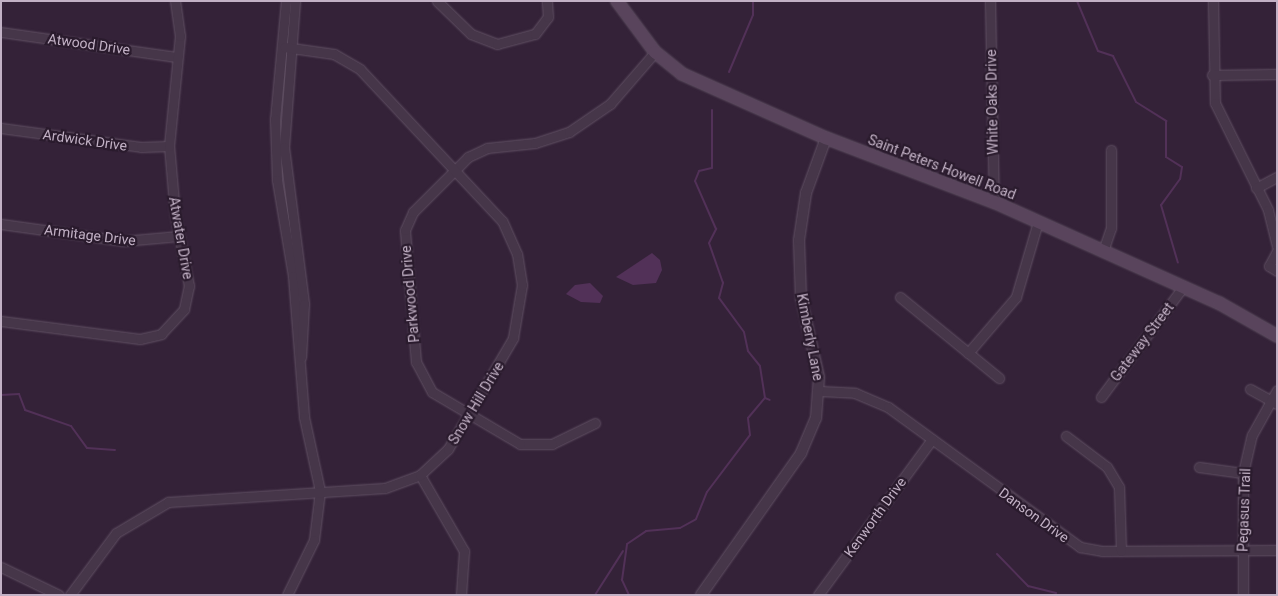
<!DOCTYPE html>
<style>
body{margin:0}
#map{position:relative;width:1278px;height:596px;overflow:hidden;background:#342238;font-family:Roboto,sans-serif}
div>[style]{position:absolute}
.water>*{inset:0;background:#523158}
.stream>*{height:2px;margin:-1px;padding:0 1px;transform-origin:1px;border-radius:1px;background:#523158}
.roads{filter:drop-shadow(0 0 1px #615164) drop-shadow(0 0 1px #615164)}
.minor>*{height:9px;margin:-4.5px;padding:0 4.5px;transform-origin:4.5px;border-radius:4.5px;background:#463649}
.tertiary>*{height:10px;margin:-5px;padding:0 5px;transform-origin:5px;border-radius:5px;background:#463649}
.secondary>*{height:12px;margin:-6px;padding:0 6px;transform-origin:6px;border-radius:6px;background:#59445c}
span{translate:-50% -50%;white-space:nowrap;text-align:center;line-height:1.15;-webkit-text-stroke:4.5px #2a1b2d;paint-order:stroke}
.street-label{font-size:14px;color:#c2b1c5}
.frame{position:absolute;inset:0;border:2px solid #c2b1c5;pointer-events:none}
</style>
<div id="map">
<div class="water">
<div style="clip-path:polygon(652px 253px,660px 260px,662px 270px,656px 283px,633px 285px,616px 277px)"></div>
<div style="clip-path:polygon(590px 283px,603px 296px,600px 303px,581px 302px,566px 294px,575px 285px)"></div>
</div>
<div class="stream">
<div style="left:1077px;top:1px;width:54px;rotate:67.2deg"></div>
<div style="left:1098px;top:51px;width:16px;rotate:18deg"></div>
<div style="left:1113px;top:56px;width:51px;rotate:63.4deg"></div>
<div style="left:1136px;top:102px;width:36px;rotate:32deg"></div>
<div style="left:1166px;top:121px;width:36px;rotate:90deg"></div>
<div style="left:1166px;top:157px;width:19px;rotate:32deg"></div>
<div style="left:1182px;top:167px;width:12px;rotate:99deg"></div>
<div style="left:1180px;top:179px;width:32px;rotate:126deg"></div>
<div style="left:1161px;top:205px;width:60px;rotate:73.7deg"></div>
<div style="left:729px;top:72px;width:62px;rotate:-67.2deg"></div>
<div style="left:753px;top:15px;width:14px;rotate:-90deg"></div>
<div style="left:1px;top:395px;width:18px;rotate:-3deg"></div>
<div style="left:19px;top:394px;width:17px;rotate:69deg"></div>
<div style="left:25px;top:410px;width:49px;rotate:19.2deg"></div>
<div style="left:71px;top:426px;width:27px;rotate:54deg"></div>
<div style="left:87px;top:448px;width:28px;rotate:4deg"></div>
<div style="left:765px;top:398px;width:5px;rotate:22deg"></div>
<div style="left:997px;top:554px;width:45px;rotate:45.9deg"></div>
<div style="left:1028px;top:586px;width:29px;rotate:14deg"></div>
<div style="left:595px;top:595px;width:52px;rotate:-57.5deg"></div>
<div style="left:629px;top:595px;width:17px;rotate:-115deg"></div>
<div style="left:622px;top:580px;width:36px;rotate:-82deg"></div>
<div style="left:627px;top:544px;width:23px;rotate:-34deg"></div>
<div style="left:646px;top:531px;width:34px;rotate:-5deg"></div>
<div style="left:680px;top:528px;width:18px;rotate:-29deg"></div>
<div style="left:696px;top:519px;width:29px;rotate:-68deg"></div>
<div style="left:707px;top:492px;width:71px;rotate:-53deg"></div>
<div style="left:750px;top:435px;width:17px;rotate:-97deg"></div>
<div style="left:748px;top:418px;width:26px;rotate:-50deg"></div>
<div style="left:765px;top:398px;width:32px;rotate:-99deg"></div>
<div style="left:760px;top:366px;width:19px;rotate:-129deg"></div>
<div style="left:748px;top:351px;width:19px;rotate:-102deg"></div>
<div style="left:744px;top:332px;width:42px;rotate:-126.3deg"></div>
<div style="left:719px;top:298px;width:16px;rotate:-75deg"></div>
<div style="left:723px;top:283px;width:42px;rotate:-109.3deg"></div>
<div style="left:709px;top:243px;width:16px;rotate:-63deg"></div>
<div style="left:716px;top:229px;width:52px;rotate:-113.6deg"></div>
<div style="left:695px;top:181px;width:11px;rotate:-68deg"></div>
<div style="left:699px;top:171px;width:13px;rotate:-13deg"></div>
<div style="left:712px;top:168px;width:58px;rotate:-90deg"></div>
</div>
<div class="roads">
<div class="minor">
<div style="left:286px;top:1px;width:119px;rotate:95.3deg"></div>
<div style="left:275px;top:119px;width:61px;rotate:88.1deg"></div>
<div style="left:277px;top:180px;width:97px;rotate:80.5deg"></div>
<div style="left:293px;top:276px;width:141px;rotate:85.5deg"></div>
<div style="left:304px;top:417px;width:76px;rotate:77.8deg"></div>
<div style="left:320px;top:491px;width:49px;rotate:97deg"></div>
<div style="left:314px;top:540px;width:61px;rotate:116.1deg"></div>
<div style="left:295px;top:1px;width:146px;rotate:94.3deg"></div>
<div style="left:284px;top:147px;width:158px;rotate:82.7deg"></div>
<div style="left:304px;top:304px;width:53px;rotate:93.2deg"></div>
<div style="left:437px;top:1px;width:47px;rotate:44.1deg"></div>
<div style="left:471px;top:34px;width:28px;rotate:21deg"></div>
<div style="left:497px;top:44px;width:39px;rotate:-15deg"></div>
<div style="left:535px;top:34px;width:21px;rotate:-53deg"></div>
<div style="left:548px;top:17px;width:16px;rotate:-94deg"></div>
<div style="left:990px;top:1px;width:201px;rotate:88.9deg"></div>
<div style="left:1213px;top:1px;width:102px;rotate:88.9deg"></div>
<div style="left:1215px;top:103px;width:119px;rotate:63.6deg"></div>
<div style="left:1268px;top:210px;width:37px;rotate:76deg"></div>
<div style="left:1px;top:32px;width:178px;rotate:8.1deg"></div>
<div style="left:1212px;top:75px;width:65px;rotate:-0.9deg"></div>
<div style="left:1px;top:128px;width:141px;rotate:7.7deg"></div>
<div style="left:141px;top:147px;width:28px;rotate:-2deg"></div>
<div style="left:1256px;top:188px;width:24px;rotate:-28deg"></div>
<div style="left:1px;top:224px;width:123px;rotate:7.9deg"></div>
<div style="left:123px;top:241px;width:56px;rotate:-5.1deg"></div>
<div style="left:1103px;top:251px;width:24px;rotate:-71deg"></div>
<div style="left:1111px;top:228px;width:78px;rotate:-90deg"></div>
<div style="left:1277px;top:251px;width:17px;rotate:118deg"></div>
<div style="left:1269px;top:266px;width:9px;rotate:32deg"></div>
<div style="left:900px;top:297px;width:128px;rotate:39.3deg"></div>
<div style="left:1px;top:321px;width:140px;rotate:7.4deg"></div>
<div style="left:140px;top:339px;width:22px;rotate:-13deg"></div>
<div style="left:161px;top:334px;width:34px;rotate:-47deg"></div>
<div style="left:184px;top:309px;width:24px;rotate:-78deg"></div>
<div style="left:189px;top:286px;width:73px;rotate:-101deg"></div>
<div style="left:175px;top:214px;width:68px;rotate:-95deg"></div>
<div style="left:169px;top:146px;width:111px;rotate:-84.3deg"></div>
<div style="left:180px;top:36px;width:35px;rotate:-98deg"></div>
<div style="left:968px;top:353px;width:74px;rotate:-49.4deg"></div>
<div style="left:1016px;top:297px;width:78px;rotate:-73.7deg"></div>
<div style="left:1250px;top:389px;width:31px;rotate:29deg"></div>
<div style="left:820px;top:391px;width:35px;rotate:3deg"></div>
<div style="left:855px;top:393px;width:36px;rotate:23deg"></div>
<div style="left:888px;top:407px;width:238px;rotate:36.1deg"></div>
<div style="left:1080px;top:547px;width:22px;rotate:10deg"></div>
<div style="left:1102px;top:551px;width:175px;rotate:-0.3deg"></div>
<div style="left:1101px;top:397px;width:137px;rotate:-53.3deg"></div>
<div style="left:595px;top:423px;width:48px;rotate:154deg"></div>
<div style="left:552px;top:444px;width:32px;rotate:180deg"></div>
<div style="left:520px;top:444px;width:102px;rotate:-149.4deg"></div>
<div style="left:432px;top:392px;width:34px;rotate:-118deg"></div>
<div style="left:416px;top:362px;width:132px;rotate:-94.8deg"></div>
<div style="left:405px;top:230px;width:20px;rotate:-66deg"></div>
<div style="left:413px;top:212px;width:78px;rotate:-45deg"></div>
<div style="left:468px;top:157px;width:21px;rotate:-25deg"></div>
<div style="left:487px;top:148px;width:48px;rotate:-5.9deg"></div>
<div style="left:535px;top:143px;width:36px;rotate:-18deg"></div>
<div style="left:569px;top:132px;width:50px;rotate:-34.3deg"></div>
<div style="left:610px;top:104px;width:69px;rotate:-49.1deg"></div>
<div style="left:1066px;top:436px;width:51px;rotate:37.1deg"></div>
<div style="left:1107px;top:467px;width:23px;rotate:59deg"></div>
<div style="left:1119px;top:487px;width:64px;rotate:88.2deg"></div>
<div style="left:1199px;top:467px;width:44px;rotate:7.8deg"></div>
<div style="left:420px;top:475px;width:88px;rotate:59.9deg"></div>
<div style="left:464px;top:551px;width:44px;rotate:93.9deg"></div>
<div style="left:1px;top:567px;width:64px;rotate:25.8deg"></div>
<div style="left:70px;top:595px;width:77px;rotate:-53.4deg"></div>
<div style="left:116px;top:533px;width:61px;rotate:-30.8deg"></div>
<div style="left:168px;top:502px;width:217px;rotate:-3.7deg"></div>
<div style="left:385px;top:488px;width:37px;rotate:-20deg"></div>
<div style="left:420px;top:475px;width:38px;rotate:-43deg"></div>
<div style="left:448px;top:449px;width:129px;rotate:-59.6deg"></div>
<div style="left:513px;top:338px;width:54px;rotate:-80.4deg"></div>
<div style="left:522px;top:285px;width:31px;rotate:-99deg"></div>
<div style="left:517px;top:254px;width:36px;rotate:-114deg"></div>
<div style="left:502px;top:221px;width:208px;rotate:-133.1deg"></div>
<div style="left:360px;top:69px;width:30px;rotate:-150deg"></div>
<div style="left:334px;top:54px;width:50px;rotate:-172deg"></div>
<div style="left:818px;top:595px;width:193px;rotate:-53.8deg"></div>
<div style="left:1243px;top:595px;width:122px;rotate:-90deg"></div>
<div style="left:1243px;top:473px;width:39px;rotate:-77deg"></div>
<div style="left:1252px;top:435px;width:51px;rotate:-60.9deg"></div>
</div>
<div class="tertiary">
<div style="left:701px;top:595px;width:174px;rotate:-54.8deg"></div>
<div style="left:801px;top:453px;width:38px;rotate:-67deg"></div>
<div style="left:816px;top:418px;width:41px;rotate:-85.8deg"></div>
<div style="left:819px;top:377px;width:81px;rotate:-102.8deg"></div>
<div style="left:801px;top:298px;width:58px;rotate:-92deg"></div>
<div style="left:799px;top:240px;width:48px;rotate:-81.5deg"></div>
<div style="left:806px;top:193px;width:59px;rotate:-70deg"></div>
</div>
<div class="secondary">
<div style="left:617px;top:1px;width:64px;rotate:53.3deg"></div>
<div style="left:655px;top:52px;width:35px;rotate:39deg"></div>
<div style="left:682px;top:74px;width:158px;rotate:24deg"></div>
<div style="left:826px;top:138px;width:180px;rotate:20.9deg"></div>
<div style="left:994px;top:202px;width:247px;rotate:24.2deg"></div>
<div style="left:1219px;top:303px;width:67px;rotate:29.6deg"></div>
</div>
</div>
<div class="street-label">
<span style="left:89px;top:44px;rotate:8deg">Atwood Drive</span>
<span style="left:992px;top:102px;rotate:-91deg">White Oaks Drive</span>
<span style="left:85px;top:140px;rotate:8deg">Ardwick Drive</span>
<span style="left:942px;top:167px;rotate:21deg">Saint Peters Howell Road</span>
<span style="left:90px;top:235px;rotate:7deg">Armitage Drive</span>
<span style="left:181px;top:238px;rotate:80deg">Atwater Drive</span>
<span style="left:410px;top:294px;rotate:-95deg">Parkwood Drive</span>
<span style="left:810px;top:337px;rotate:79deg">Kimberly Lane</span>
<span style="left:1142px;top:342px;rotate:-53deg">Gateway Street</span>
<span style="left:476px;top:403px;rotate:-59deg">Snow Hill Drive</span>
<span style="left:1244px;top:510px;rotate:-88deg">Pegasus Trail</span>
<span style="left:1034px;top:515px;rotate:36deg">Danson Drive</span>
<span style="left:875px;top:517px;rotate:-54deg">Kenworth Drive</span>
</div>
<div class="frame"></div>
</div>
